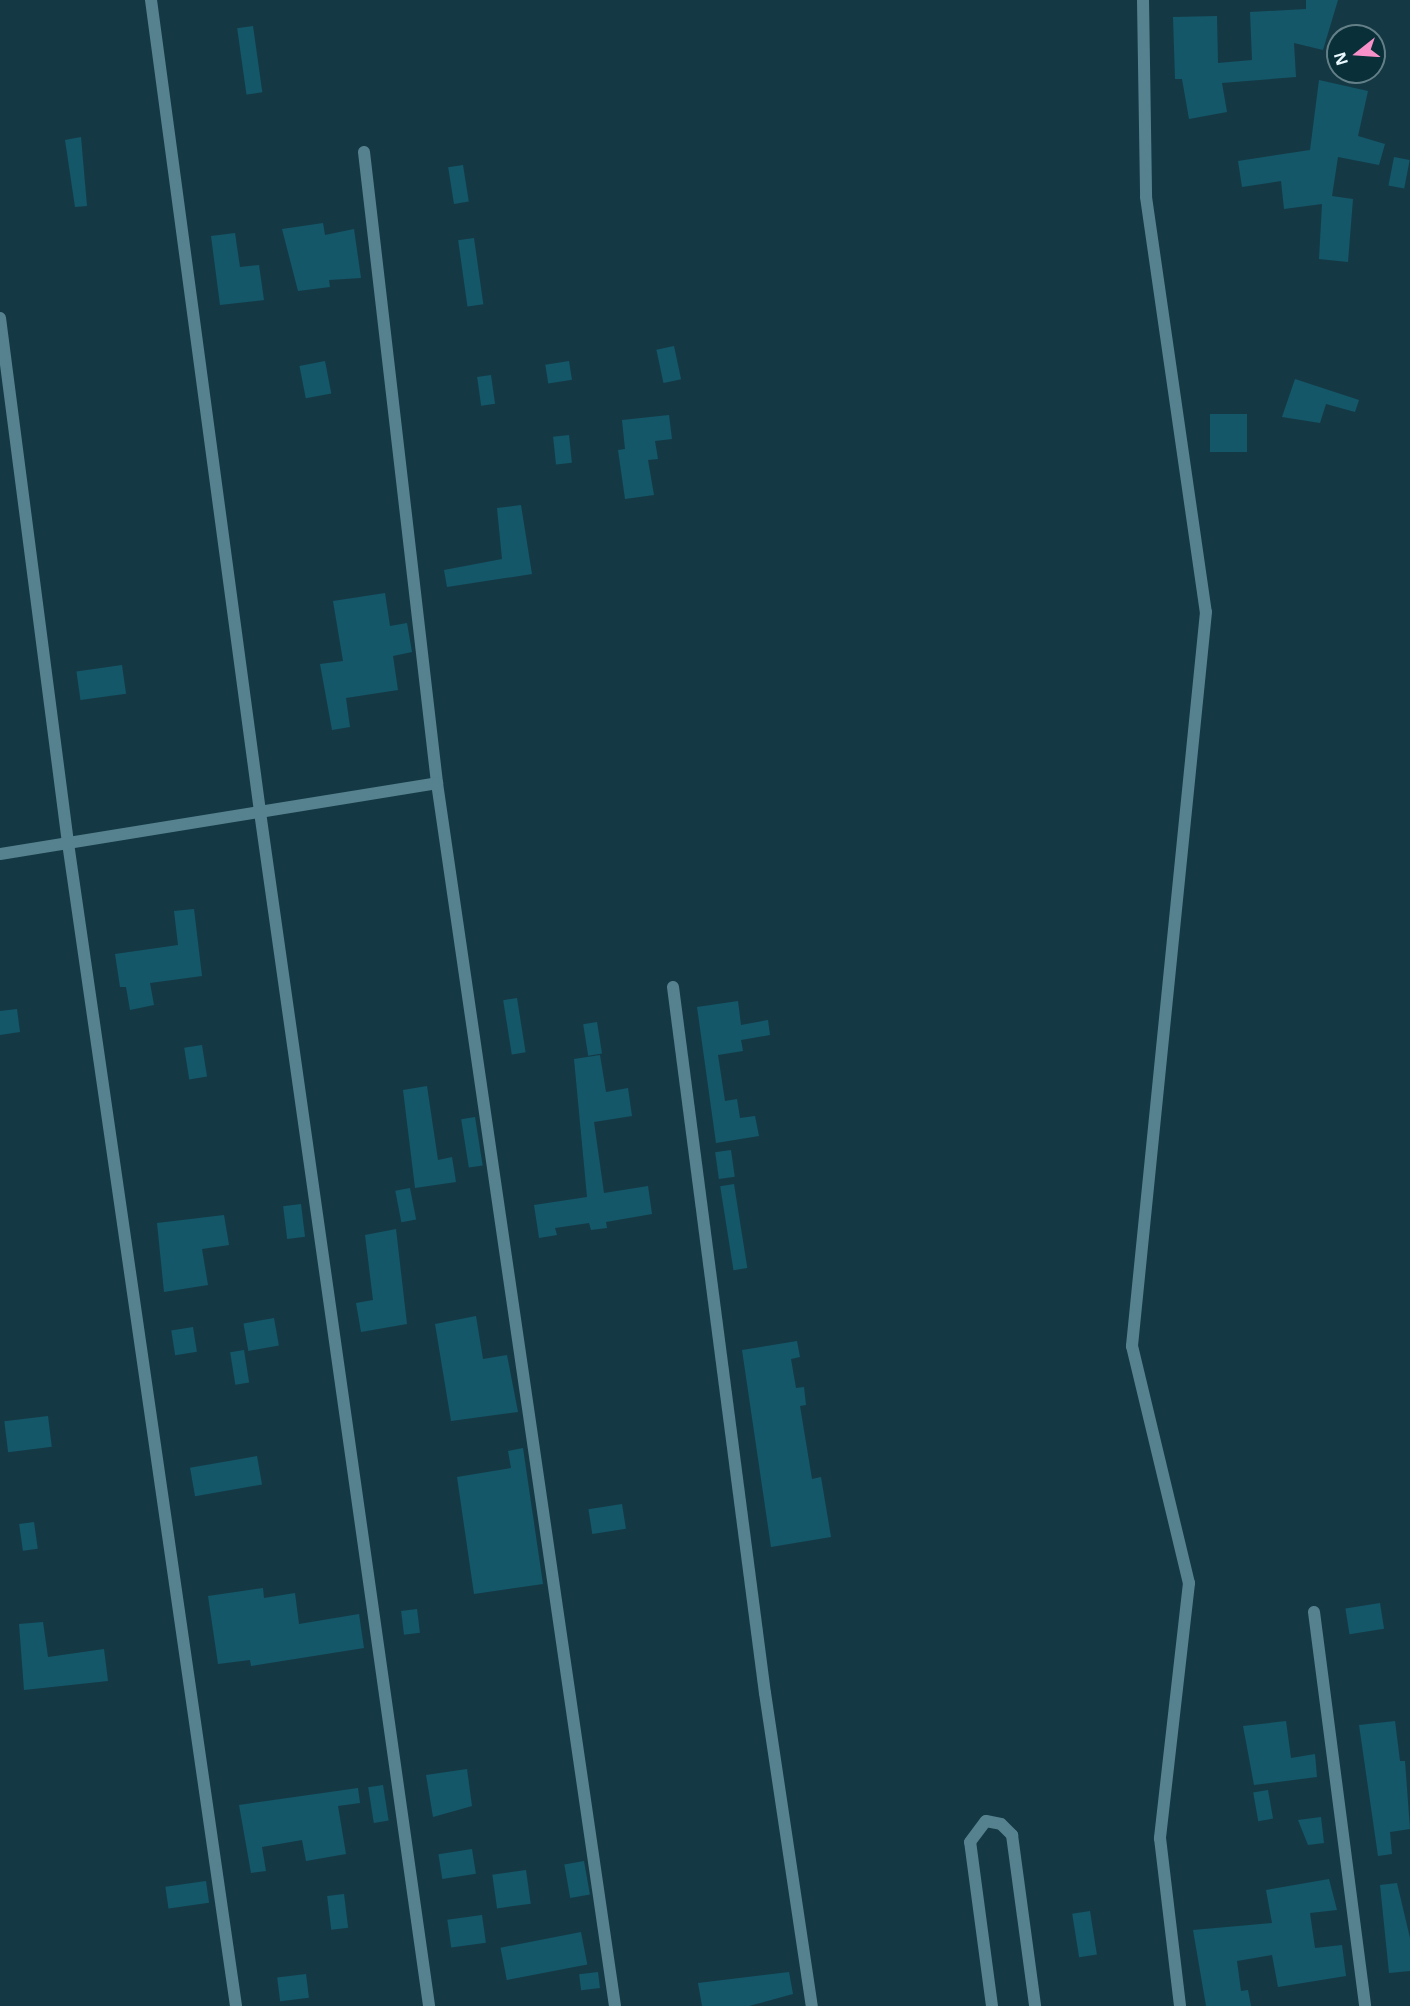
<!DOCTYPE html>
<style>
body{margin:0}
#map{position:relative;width:1410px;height:2006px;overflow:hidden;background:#153944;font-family:"Noto Sans",sans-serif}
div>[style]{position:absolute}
.building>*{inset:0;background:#145769;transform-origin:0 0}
.minor>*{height:12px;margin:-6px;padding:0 6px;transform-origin:6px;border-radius:6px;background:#568290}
span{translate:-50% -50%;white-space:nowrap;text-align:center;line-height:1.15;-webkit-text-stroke:5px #092f39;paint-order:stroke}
.north{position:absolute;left:1326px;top:24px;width:60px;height:60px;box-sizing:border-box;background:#092f39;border:2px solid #637f87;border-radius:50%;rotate:253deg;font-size:16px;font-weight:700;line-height:24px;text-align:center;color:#e9f8fd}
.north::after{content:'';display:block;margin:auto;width:21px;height:27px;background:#f890ca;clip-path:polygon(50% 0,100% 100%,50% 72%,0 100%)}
</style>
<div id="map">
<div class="building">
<div style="clip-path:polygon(1306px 0,1338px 0,1323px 50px,1294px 43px,1296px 77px,1222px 83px,1227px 112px,1189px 119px,1182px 79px,1175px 79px,1173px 17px,1217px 16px,1218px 63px,1252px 60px,1250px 12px,1306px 9px)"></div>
<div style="left:253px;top:26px;width:67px;height:16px;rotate:82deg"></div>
<div style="clip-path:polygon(1319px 80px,1368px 91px,1358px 136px,1385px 144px,1379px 165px,1338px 157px,1332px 196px,1353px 199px,1348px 262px,1319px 259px,1322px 204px,1284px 209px,1281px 181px,1242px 187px,1238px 161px,1310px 150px)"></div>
<div style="clip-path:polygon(81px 137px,87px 206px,75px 207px,65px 140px)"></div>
<div style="left:1394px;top:157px;width:16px;height:29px;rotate:11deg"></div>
<div style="left:463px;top:165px;width:37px;height:15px;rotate:81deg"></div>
<div style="clip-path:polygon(323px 223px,325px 235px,354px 229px,361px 278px,329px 280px,330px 287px,298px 291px,282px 229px)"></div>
<div style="clip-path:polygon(235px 233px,240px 267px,259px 265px,264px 300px,220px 305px,211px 236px)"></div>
<div style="left:474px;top:238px;width:67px;height:16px;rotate:82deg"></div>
<div style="left:674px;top:346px;width:34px;height:18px;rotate:78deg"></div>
<div style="left:325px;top:361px;width:33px;height:26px;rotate:79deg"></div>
<div style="left:569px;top:361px;width:19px;height:24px;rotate:81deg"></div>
<div style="left:491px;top:375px;width:29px;height:14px;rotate:82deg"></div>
<div style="clip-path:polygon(1295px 379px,1359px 400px,1355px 412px,1326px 404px,1320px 423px,1282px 417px)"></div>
<div style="left:1210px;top:414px;width:37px;height:38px"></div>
<div style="clip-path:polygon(669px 415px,672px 439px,655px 441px,658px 459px,648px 460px,654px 495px,625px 499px,618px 450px,625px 449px,622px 420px)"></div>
<div style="left:569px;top:435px;width:28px;height:16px;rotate:84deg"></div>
<div style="clip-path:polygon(521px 505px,532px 574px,447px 587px,444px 570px,502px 559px,497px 508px)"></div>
<div style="clip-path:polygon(385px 593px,390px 626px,407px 623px,412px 652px,393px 656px,398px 690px,346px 698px,350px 727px,332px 730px,320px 664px,343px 661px,333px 601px)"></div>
<div style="left:122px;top:665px;width:29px;height:46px;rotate:82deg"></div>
<div style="clip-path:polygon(194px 909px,202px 976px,150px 983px,154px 1005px,130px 1010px,126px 987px,120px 987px,115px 954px,178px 945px,174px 911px)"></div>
<div style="left:517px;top:998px;width:55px;height:14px;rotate:81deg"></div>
<div style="clip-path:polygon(738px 1001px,741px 1025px,768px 1020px,770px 1035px,741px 1040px,743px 1051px,718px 1055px,725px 1101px,737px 1099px,740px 1118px,755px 1116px,759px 1136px,716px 1143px,697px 1007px)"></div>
<div style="clip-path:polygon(17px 1009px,20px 1032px,0 1035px,0 1011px)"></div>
<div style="left:597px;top:1022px;width:32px;height:14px;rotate:81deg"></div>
<div style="left:202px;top:1045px;width:32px;height:18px;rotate:81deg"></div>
<div style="clip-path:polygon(600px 1055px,606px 1092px,628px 1088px,632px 1116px,594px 1122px,604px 1193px,648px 1186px,652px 1214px,606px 1222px,607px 1228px,591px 1230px,589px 1223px,555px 1228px,557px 1235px,539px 1238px,534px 1205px,587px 1197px,574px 1059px)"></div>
<div style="clip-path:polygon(427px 1086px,438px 1160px,452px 1157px,456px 1182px,415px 1188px,403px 1090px)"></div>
<div style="left:475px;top:1117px;width:49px;height:14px;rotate:81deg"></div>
<div style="left:731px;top:1150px;width:27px;height:16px;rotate:82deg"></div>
<div style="left:734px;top:1184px;width:85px;height:14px;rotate:81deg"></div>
<div style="left:410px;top:1188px;width:32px;height:15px;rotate:79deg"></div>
<div style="left:301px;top:1204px;width:33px;height:18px;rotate:83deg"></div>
<div style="clip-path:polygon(224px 1215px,229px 1245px,202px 1249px,208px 1285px,164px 1292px,157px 1223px)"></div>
<div style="clip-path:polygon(396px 1229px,407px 1324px,361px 1332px,356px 1303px,373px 1300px,365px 1235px)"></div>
<div style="clip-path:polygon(476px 1316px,483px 1359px,507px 1355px,518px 1412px,451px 1421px,435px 1324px)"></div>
<div style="left:274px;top:1318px;width:28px;height:31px;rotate:80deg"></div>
<div style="left:193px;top:1327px;width:25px;height:22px;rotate:81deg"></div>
<div style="clip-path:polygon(797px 1341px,800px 1357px,791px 1359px,796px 1388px,804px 1387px,806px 1405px,800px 1406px,812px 1479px,821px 1477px,831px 1537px,771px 1547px,742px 1350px)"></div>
<div style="left:244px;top:1350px;width:33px;height:14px;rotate:81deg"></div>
<div style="left:48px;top:1416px;width:31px;height:44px;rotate:83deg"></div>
<div style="clip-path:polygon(523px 1448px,543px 1584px,474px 1594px,457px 1477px,511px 1468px,508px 1451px)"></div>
<div style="left:257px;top:1456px;width:29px;height:68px;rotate:80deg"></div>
<div style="left:622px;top:1504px;width:25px;height:34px;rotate:81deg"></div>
<div style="left:34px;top:1522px;width:27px;height:15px;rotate:82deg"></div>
<div style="clip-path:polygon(263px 1588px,264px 1598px,295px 1593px,299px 1624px,359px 1614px,364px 1648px,251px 1666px,250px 1660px,218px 1664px,208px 1596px)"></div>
<div style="left:1380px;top:1603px;width:26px;height:35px;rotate:81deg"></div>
<div style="left:417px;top:1609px;width:24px;height:16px;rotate:83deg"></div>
<div style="clip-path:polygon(43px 1622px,48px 1657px,104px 1649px,108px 1681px,24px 1690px,19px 1624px)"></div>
<div style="clip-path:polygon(1286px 1721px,1291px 1758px,1315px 1754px,1317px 1777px,1254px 1785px,1243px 1726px)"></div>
<div style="clip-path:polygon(1395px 1721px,1400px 1761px,1405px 1761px,1410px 1829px,1390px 1832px,1392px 1854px,1378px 1856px,1359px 1725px)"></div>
<div style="clip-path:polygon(467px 1769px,472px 1806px,433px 1817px,426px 1775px)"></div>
<div style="left:383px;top:1785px;width:36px;height:15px;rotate:81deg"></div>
<div style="clip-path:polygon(358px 1788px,360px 1803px,338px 1806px,346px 1854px,306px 1861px,302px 1840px,262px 1847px,266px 1871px,251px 1873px,239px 1805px)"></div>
<div style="left:1268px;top:1790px;width:29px;height:15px;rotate:80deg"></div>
<div style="clip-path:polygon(1321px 1817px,1324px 1843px,1308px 1845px,1298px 1820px)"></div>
<div style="left:472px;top:1849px;width:25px;height:34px;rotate:81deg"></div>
<div style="left:584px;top:1861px;width:34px;height:20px;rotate:80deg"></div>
<div style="left:526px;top:1870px;width:34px;height:34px;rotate:82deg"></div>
<div style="clip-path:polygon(1329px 1879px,1337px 1910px,1310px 1913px,1315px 1948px,1342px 1945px,1346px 1976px,1278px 1987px,1272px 1955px,1237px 1961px,1241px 1991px,1248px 1990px,1251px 2006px,1206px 2006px,1193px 1930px,1272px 1923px,1266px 1890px)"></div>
<div style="left:206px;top:1881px;width:22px;height:41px;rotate:82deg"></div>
<div style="clip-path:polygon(1397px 1883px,1410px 1938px,1410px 1971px,1389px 1973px,1380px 1885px)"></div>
<div style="left:344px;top:1894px;width:34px;height:17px;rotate:83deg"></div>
<div style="left:1090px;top:1911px;width:44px;height:18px;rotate:81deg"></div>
<div style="left:482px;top:1915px;width:28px;height:35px;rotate:82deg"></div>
<div style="left:581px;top:1932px;width:33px;height:82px;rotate:79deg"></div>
<div style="left:598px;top:1972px;width:16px;height:19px;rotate:83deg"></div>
<div style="clip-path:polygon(789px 1972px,793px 1994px,749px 2006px,702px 2006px,698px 1983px)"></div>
<div style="left:306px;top:1974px;width:24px;height:29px;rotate:83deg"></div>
</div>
<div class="minor">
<div style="left:151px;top:0;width:819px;rotate:82.35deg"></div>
<div style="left:260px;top:812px;width:1206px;rotate:81.94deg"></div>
<div style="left:1143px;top:0;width:197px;rotate:89.1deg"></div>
<div style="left:1146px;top:197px;width:419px;rotate:81.8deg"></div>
<div style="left:1206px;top:612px;width:738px;rotate:95.76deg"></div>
<div style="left:1132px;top:1346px;width:244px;rotate:76.5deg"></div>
<div style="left:1189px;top:1583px;width:257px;rotate:96.5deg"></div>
<div style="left:1160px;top:1838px;width:169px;rotate:83.2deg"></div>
<div style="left:364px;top:152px;width:635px;rotate:83.4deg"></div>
<div style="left:437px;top:783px;width:1236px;rotate:81.72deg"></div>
<div style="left:0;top:318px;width:529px;rotate:82.62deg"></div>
<div style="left:68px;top:843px;width:1175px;rotate:81.78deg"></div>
<div style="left:0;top:854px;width:443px;rotate:-9.2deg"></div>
<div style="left:673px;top:987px;width:712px;rotate:82.58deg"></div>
<div style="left:765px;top:1693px;width:317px;rotate:81.5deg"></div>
<div style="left:1314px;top:1612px;width:397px;rotate:82.6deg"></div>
<div style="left:992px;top:2006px;width:165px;rotate:-97.6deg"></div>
<div style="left:970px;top:1842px;width:26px;rotate:-53deg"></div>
<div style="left:986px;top:1821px;width:15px;rotate:11deg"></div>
<div style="left:1001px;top:1824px;width:16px;rotate:45deg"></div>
<div style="left:1012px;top:1835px;width:173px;rotate:82.3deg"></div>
</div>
<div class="north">N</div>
</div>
